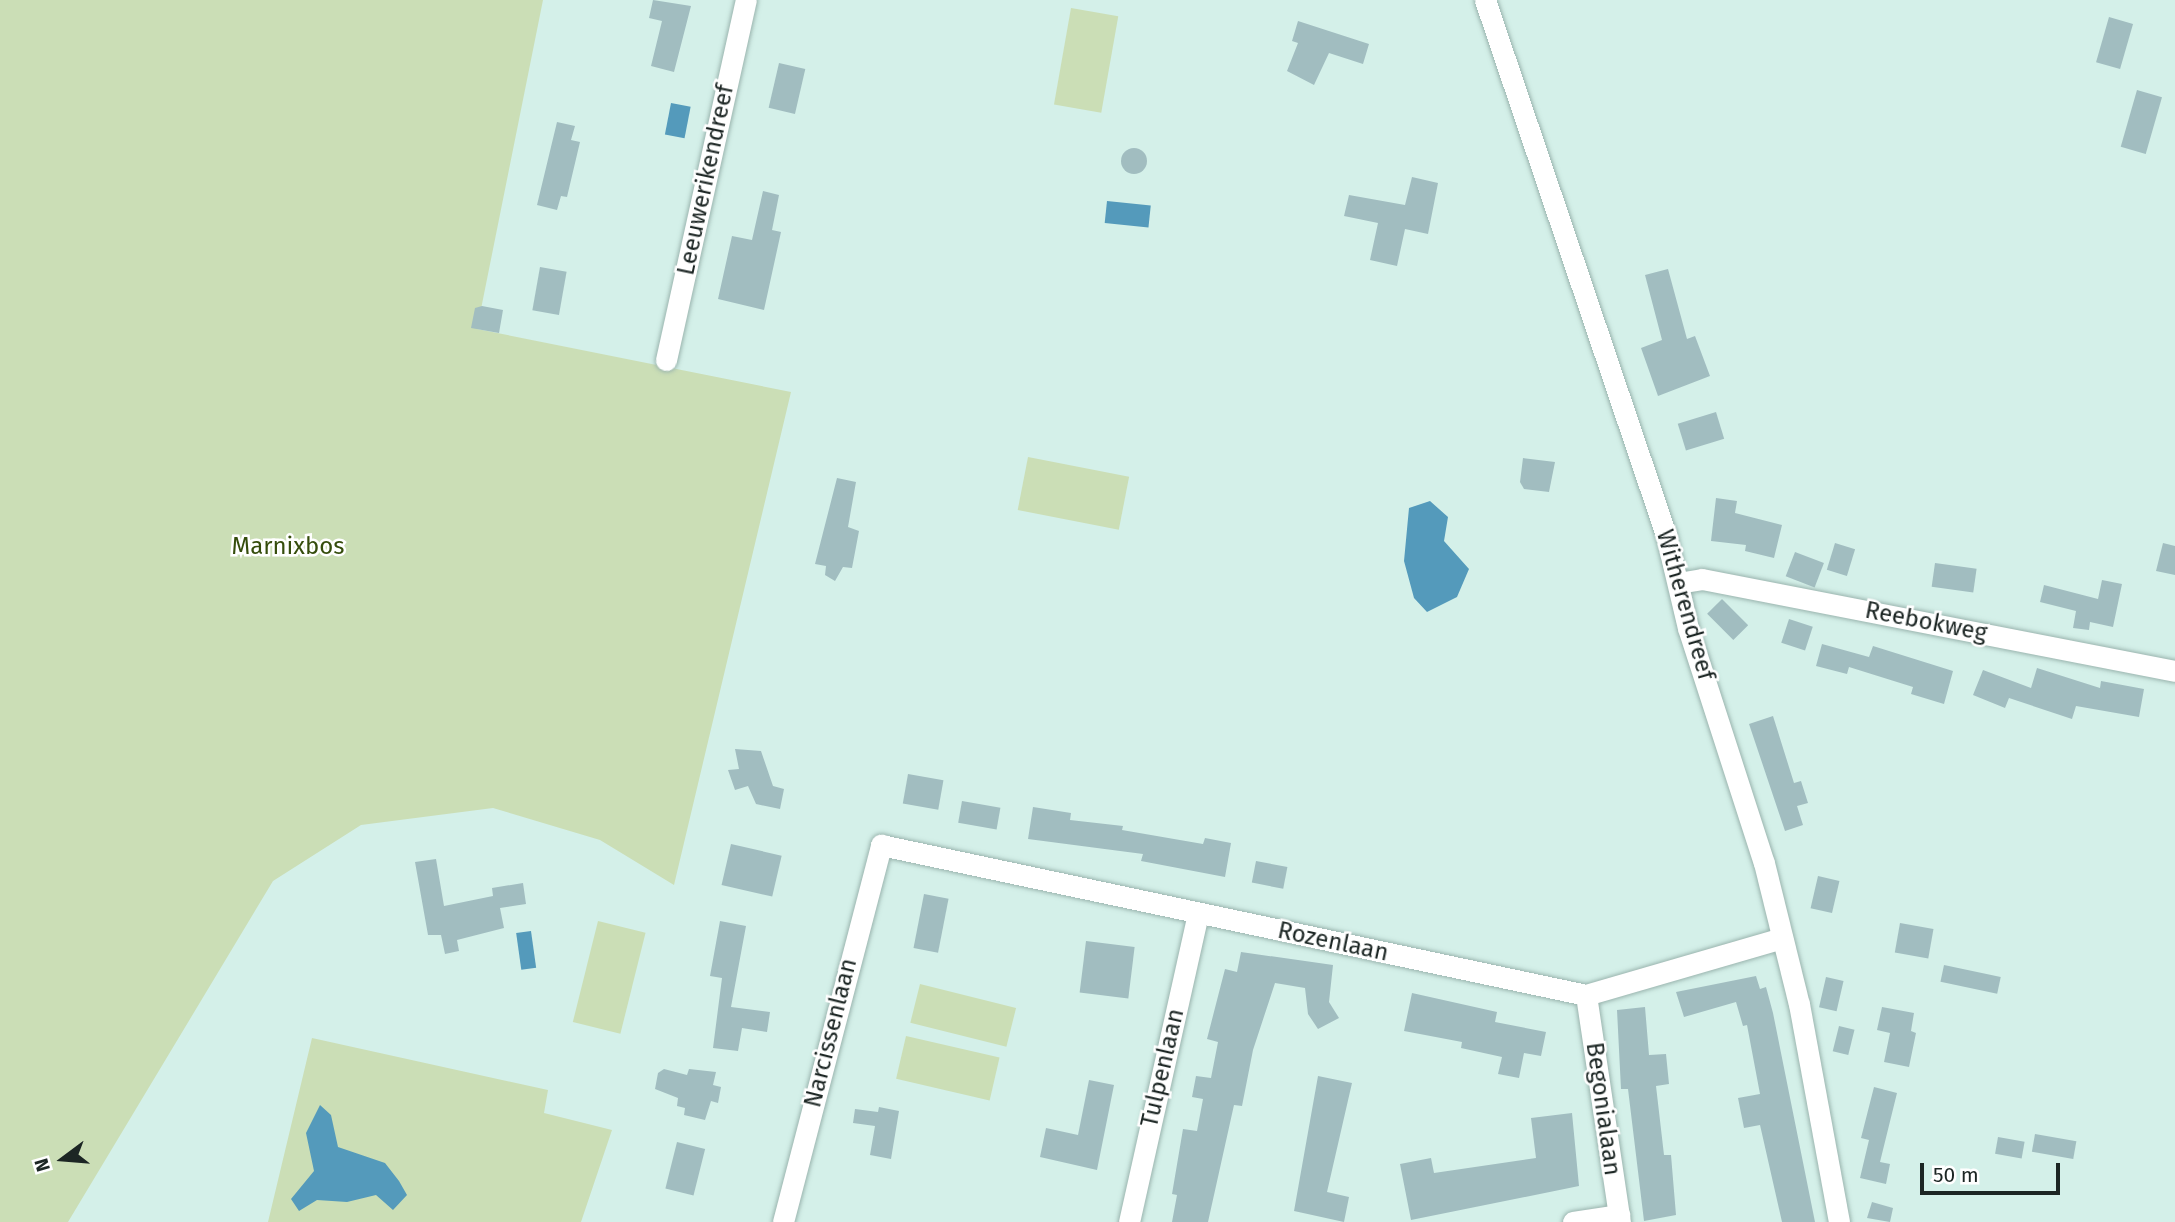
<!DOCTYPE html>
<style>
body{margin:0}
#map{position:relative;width:2175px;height:1222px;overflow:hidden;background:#d4f0e9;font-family:"Fira Sans",sans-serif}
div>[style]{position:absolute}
.green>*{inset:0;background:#cbdeb6;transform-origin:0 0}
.water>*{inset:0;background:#549abb;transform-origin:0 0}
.building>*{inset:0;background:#a1bdc0;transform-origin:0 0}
.round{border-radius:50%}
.roads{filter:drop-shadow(0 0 2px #9ab4ae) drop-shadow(0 0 2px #9ab4ae)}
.street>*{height:21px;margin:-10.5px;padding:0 10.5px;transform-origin:10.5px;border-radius:10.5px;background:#fff}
span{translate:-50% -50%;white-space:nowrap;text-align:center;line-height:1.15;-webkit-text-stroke:5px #fff;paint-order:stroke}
.street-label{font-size:24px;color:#1c2624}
.park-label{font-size:24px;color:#354d0c}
.north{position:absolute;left:28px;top:1124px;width:70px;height:70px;-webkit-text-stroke:5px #fff;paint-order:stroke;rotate:254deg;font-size:19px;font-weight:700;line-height:28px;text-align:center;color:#1c2624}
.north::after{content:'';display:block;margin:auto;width:24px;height:32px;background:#1c2624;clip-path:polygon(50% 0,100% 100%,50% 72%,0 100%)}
.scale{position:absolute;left:1920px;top:1163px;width:140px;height:32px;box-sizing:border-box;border:4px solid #1c2624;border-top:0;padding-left:9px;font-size:21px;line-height:24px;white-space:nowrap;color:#1c2624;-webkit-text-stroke:5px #fff;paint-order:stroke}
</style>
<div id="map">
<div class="green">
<div style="clip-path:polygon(0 0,543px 0,477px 329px,791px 392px,674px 885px,600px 840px,493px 808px,361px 825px,273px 881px,68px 1222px,0 1222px)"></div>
<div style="left:1071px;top:8px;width:48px;height:98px;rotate:10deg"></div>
<div style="left:1028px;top:457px;width:103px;height:54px;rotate:11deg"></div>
<div style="left:598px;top:921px;width:49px;height:104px;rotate:14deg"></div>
<div style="left:920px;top:984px;width:99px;height:40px;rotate:14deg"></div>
<div style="left:906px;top:1036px;width:96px;height:44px;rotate:13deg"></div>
<div style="clip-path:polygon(312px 1038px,548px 1090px,544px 1113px,612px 1130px,581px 1222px,268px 1222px)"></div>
</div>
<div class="water">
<div style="left:671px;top:103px;width:20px;height:32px;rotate:11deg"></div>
<div style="left:1107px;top:201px;width:44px;height:22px;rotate:6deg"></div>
<div style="clip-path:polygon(1430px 501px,1448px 517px,1444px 541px,1469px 569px,1457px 597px,1427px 612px,1414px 598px,1404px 561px,1409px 508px)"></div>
<div style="left:531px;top:931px;width:37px;height:15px;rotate:82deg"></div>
<div style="clip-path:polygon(320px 1105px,331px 1115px,338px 1147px,385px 1163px,399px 1181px,407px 1195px,393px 1210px,376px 1195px,347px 1202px,317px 1200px,299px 1211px,291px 1199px,314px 1171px,306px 1133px)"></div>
</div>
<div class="building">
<div style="clip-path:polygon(653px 0,691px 6px,674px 72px,651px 66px,662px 21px,649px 18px)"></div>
<div style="left:2109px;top:17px;width:25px;height:47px;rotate:16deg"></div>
<div style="clip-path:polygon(1298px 21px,1369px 44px,1363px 64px,1329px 53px,1314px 85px,1287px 71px,1298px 43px,1292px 41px)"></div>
<div style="left:779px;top:63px;width:27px;height:46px;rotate:13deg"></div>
<div style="left:2137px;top:90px;width:26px;height:59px;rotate:16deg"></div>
<div style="clip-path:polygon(557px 122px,575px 126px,571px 140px,580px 142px,567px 197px,561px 196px,557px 210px,537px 205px)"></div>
<div class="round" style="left:1121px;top:148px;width:26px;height:26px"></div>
<div style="clip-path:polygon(1412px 177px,1438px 183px,1428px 234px,1405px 229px,1397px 266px,1370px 260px,1378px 223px,1344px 216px,1349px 195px,1405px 205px)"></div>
<div style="clip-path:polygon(763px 191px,779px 195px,772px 230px,781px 232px,764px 310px,718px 299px,732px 236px,752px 240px)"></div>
<div style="left:540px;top:267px;width:27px;height:44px;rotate:10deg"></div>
<div style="clip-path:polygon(1668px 269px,1687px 339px,1695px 336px,1710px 376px,1658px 396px,1641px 348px,1662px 340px,1645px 275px)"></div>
<div style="clip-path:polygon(482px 306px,503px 310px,499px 333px,471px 328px,475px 308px)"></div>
<div style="left:1716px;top:412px;width:28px;height:40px;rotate:73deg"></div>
<div style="clip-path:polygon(1523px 458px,1555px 462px,1549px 492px,1524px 489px,1520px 482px)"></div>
<div style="clip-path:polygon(837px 478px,856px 482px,848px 527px,859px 531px,852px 568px,843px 567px,835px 581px,825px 575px,826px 566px,815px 564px)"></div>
<div style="clip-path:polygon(1716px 498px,1737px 501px,1735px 513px,1782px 525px,1774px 558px,1745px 551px,1746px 545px,1711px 541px)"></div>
<div style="left:1835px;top:543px;width:21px;height:28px;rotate:17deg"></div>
<div style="clip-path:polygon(2163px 543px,2175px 546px,2175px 575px,2156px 571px)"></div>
<div style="left:1795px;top:552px;width:31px;height:26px;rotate:21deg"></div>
<div style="left:1935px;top:563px;width:42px;height:24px;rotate:8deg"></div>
<div style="clip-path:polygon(2102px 580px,2122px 584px,2113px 627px,2090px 622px,2089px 630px,2073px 628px,2076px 611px,2040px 602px,2044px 585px,2098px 599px)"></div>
<div style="left:1722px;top:599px;width:37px;height:21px;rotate:45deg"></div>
<div style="left:1789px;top:619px;width:25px;height:25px;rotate:18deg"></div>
<div style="clip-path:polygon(1822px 644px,1869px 657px,1873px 646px,1953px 671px,1944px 704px,1911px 694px,1913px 687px,1849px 667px,1847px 674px,1816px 666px)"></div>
<div style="clip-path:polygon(2037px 668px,2100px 688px,2101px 681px,2144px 689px,2139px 717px,2076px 706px,2072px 719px,2009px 698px,2005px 708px,1973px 695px,1983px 670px,2031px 688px)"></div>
<div style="clip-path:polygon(1773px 716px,1794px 783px,1801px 781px,1808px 803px,1797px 806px,1803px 825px,1785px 831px,1749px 724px)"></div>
<div style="clip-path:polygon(735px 749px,761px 751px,773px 786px,784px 789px,780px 809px,756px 804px,748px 786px,735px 790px,728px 770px,739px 769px)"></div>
<div style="left:908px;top:774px;width:36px;height:30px;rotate:10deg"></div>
<div style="left:962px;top:801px;width:39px;height:22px;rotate:10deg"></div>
<div style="clip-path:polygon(1033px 807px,1071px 813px,1070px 820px,1123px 826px,1122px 830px,1203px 844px,1205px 838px,1231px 843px,1225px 877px,1141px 861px,1143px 854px,1028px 839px)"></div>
<div style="left:731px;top:844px;width:52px;height:42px;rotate:13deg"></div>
<div style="clip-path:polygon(436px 859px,444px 906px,493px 896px,492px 888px,523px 883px,526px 904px,500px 908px,504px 928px,457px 940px,459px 951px,445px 954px,441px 935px,428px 935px,415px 862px)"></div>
<div style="left:1256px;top:861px;width:32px;height:22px;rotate:11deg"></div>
<div style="left:1818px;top:876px;width:22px;height:33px;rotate:13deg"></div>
<div style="left:924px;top:894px;width:25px;height:55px;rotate:11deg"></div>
<div style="clip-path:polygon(720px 921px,746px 926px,731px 1007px,770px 1012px,767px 1032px,742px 1028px,738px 1051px,713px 1048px,722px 978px,710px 976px)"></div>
<div style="left:1900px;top:923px;width:34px;height:30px;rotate:10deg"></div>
<div style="left:1086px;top:941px;width:49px;height:52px;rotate:7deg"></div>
<div style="clip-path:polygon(1241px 952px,1333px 965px,1329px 1002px,1339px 1018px,1318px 1029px,1308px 1014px,1305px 988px,1275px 983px,1253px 1050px,1242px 1106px,1234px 1105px,1208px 1222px,1172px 1222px,1177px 1195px,1172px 1194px,1183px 1129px,1197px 1131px,1203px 1099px,1192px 1097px,1196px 1076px,1211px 1078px,1218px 1042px,1207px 1039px,1225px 969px,1237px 972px)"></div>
<div style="left:1944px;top:965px;width:58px;height:17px;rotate:12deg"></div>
<div style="clip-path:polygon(1756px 976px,1760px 989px,1766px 987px,1773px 1013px,1815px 1222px,1782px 1222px,1760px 1125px,1744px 1128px,1738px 1098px,1760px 1094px,1747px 1025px,1743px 1026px,1736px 1002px,1684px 1017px,1676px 992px)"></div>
<div style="left:1826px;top:977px;width:18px;height:31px;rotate:13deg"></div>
<div style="clip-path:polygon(1412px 993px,1497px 1012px,1495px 1022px,1546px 1032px,1541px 1056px,1524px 1053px,1519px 1078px,1498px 1074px,1502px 1057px,1461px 1048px,1462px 1042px,1404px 1031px)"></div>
<div style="clip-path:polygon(1645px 1007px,1649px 1055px,1666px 1054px,1669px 1084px,1656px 1086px,1664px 1155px,1671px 1155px,1676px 1215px,1644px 1221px,1628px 1089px,1621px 1089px,1617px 1010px)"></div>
<div style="clip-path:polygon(1882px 1007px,1914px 1013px,1911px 1031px,1916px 1033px,1909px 1067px,1884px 1062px,1890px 1033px,1877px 1030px)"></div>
<div style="left:1839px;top:1026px;width:16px;height:26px;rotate:14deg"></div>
<div style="clip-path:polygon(664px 1069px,687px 1075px,689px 1069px,716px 1072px,713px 1085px,721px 1087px,718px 1103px,711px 1101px,705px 1120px,684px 1115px,685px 1108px,677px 1106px,678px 1098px,655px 1089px,658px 1073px)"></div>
<div style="clip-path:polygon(1318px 1076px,1352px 1083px,1327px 1192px,1349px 1197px,1344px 1222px,1294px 1211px)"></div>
<div style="clip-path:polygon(1089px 1080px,1114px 1085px,1097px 1170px,1040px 1157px,1046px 1128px,1078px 1135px)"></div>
<div style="clip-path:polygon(1874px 1087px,1897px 1093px,1880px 1162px,1890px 1164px,1886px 1184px,1860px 1178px,1869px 1140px,1861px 1138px)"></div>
<div style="clip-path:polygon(879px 1107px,899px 1111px,891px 1159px,870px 1155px,875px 1126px,853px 1123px,855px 1109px,878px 1112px)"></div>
<div style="clip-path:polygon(1572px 1113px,1579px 1186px,1411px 1220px,1400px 1164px,1431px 1158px,1434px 1173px,1536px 1158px,1531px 1118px)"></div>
<div style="left:2035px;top:1134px;width:42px;height:18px;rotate:10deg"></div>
<div style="left:1998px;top:1137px;width:27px;height:17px;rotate:10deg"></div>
<div style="left:677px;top:1142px;width:29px;height:48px;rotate:14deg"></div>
<div style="clip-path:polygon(1872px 1202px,1893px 1208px,1890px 1222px,1867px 1218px)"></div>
</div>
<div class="roads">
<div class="street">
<div style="left:1485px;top:0;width:565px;rotate:71.31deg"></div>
<div style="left:1666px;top:535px;width:96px;rotate:76.7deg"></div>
<div style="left:1688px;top:628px;width:247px;rotate:72.1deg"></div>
<div style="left:1764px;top:863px;width:145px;rotate:76.1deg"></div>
<div style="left:1799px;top:1004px;width:222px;rotate:79.6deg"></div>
<div style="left:666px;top:360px;width:369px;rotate:-77.5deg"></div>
<div style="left:1678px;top:583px;width:24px;rotate:-9deg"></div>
<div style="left:1702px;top:579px;width:482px;rotate:11deg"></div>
<div style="left:1586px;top:995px;width:230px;rotate:81.5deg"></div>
<div style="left:783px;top:1222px;width:390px;rotate:-75.4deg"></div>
<div style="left:881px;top:845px;width:721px;rotate:12.01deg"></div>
<div style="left:1586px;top:995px;width:204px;rotate:-16.2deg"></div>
<div style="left:1129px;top:1222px;width:316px;rotate:-77.4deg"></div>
<div style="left:1573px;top:1222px;width:47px;rotate:-8.7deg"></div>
</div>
</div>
<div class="street-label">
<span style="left:706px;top:180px;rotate:-78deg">Leeuwerikendreef</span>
<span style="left:1685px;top:605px;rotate:74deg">Witherendreef</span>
<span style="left:1926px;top:622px;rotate:11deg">Reebokweg</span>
<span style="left:1333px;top:942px;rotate:12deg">Rozenlaan</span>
<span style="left:831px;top:1033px;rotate:-76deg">Narcissenlaan</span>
<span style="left:1163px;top:1068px;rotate:-77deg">Tulpenlaan</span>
<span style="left:1603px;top:1109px;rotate:82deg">Begonialaan</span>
</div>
<div class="park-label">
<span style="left:288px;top:547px">Marnixbos</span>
</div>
<div class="north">N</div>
<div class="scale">50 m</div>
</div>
